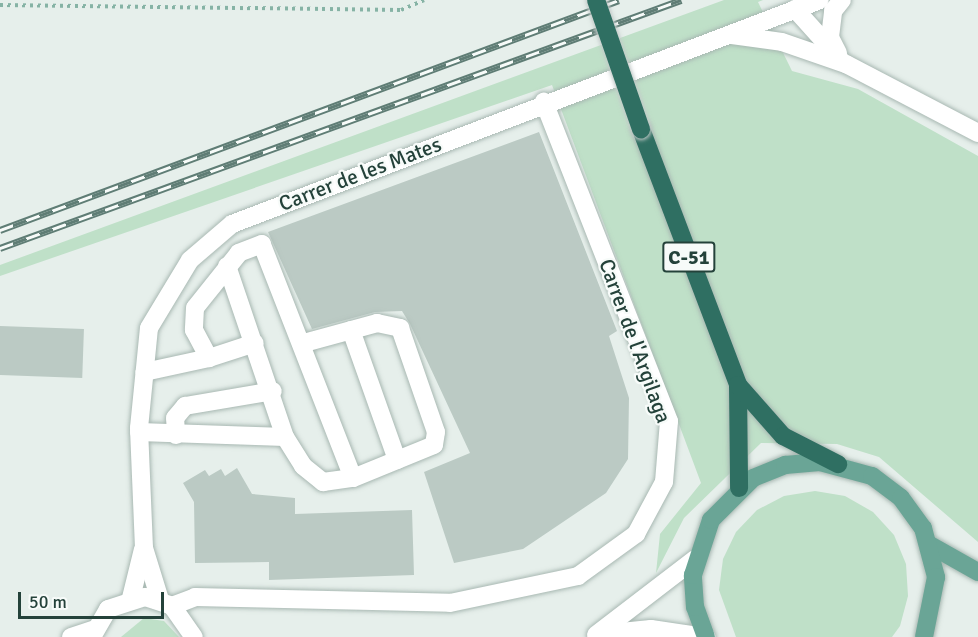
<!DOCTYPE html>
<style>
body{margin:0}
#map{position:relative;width:978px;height:637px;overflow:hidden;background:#e6efeb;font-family:Signika,sans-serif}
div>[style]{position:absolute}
.green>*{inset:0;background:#bfe0c8}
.building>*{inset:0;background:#bbcac4;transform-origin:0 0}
.path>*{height:4px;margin-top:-2px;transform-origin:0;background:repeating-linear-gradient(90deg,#86b3a5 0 3px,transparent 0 7.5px)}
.roads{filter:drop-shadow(0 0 2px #a8b8b2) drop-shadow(0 0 2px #a8b8b2)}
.minor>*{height:18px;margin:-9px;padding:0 9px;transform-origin:9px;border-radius:9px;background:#fff}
.major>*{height:18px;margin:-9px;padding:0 9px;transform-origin:9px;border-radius:9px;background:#6aa596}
.highway>*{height:18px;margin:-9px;padding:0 9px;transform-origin:9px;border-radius:9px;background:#2f6f62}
.rail>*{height:7px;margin-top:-3.5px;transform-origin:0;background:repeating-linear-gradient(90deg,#f7fbf9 0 14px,#5f7d75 0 28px);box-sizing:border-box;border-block:2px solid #5f7d75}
.bridges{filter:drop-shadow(0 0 2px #c2cac8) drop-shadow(0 0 2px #c2cac8)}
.highway-bridge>*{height:18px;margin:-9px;padding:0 9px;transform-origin:9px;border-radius:9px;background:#2f6f62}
span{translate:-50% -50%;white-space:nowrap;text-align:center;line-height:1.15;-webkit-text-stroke:4.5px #f7fbf9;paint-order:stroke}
.shield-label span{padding:2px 4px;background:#f7fbf9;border:2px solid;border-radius:4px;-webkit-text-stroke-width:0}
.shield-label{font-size:20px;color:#24423a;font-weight:700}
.street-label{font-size:21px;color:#24423a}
.scale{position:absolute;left:18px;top:592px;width:146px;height:27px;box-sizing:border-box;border:3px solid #24423a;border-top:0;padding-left:8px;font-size:18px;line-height:21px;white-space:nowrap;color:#24423a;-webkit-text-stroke:4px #f7fbf9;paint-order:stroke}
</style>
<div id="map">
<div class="green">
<div style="clip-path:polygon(724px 0,763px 0,758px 2px,792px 71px,858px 89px,978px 156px,978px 542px,879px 457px,837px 444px,761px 443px,684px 518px,656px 573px,660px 534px,701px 483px,552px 85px,0 276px,0 265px)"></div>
<div style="clip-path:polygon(815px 491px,845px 496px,873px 512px,894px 535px,906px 564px,908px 596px,900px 626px,892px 637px,736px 637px,719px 590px,723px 559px,736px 532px,757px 510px,784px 496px)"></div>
<div style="clip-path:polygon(144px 618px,164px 621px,179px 637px,121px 637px)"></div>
</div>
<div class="building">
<div style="clip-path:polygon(539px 132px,617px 331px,609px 336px,629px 398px,628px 459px,606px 493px,523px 549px,454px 563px,424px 472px,470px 453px,410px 324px,402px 311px,375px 312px,312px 329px,268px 232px)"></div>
<div style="left:0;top:326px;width:84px;height:49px;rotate:2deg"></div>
<div style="clip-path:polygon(237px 468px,252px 494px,295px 498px,295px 514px,412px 510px,414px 575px,269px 580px,269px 562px,195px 563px,194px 502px,183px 483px,205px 470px,209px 476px,221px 469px,225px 476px)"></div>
</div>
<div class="path">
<div style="left:0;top:5px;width:401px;rotate:0.7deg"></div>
<div style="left:401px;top:10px;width:25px;rotate:-23deg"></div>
</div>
<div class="roads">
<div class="minor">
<div style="left:795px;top:9px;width:67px;rotate:48deg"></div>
<div style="left:732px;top:35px;width:50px;rotate:8deg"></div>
<div style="left:782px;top:42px;width:68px;rotate:19deg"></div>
<div style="left:846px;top:64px;width:149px;rotate:27.6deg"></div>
<div style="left:838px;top:53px;width:18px;rotate:-117deg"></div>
<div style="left:830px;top:37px;width:26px;rotate:-83deg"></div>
<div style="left:833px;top:11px;width:14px;rotate:-51deg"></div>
<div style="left:227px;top:266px;width:181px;rotate:71.3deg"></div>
<div style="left:351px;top:330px;width:138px;rotate:70.5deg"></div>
<div style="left:304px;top:343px;width:76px;rotate:-15.3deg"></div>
<div style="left:377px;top:323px;width:24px;rotate:12deg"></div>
<div style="left:400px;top:328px;width:110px;rotate:70.9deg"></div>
<div style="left:436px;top:432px;width:13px;rotate:99deg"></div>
<div style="left:434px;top:445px;width:87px;rotate:157.8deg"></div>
<div style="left:209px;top:358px;width:48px;rotate:-18.1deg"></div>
<div style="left:139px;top:432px;width:146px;rotate:2deg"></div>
<div style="left:285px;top:437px;width:34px;rotate:58deg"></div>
<div style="left:303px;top:466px;width:26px;rotate:39deg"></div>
<div style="left:323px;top:482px;width:30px;rotate:-8deg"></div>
<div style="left:353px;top:478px;width:251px;rotate:-111.3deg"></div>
<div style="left:262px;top:244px;width:25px;rotate:159deg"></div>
<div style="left:239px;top:253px;width:70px;rotate:128.7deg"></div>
<div style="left:195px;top:308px;width:22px;rotate:93deg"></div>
<div style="left:194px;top:330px;width:32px;rotate:62deg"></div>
<div style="left:209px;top:358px;width:66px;rotate:167.7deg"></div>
<div style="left:176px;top:435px;width:17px;rotate:-93deg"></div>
<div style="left:175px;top:418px;width:16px;rotate:-50deg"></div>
<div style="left:185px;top:406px;width:89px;rotate:-9.7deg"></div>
<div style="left:131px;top:598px;width:50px;rotate:-76.2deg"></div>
<div style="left:160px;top:600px;width:54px;rotate:-107.1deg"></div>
<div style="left:144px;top:548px;width:120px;rotate:-92.4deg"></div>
<div style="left:139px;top:428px;width:100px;rotate:-84.3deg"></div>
<div style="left:149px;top:328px;width:79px;rotate:-58.9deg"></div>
<div style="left:190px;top:260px;width:55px;rotate:-40.6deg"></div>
<div style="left:232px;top:224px;width:629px;rotate:-20.85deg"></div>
<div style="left:172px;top:606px;width:25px;rotate:-21deg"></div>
<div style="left:195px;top:597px;width:255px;rotate:1.3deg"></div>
<div style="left:450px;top:603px;width:131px;rotate:-11.9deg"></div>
<div style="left:578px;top:576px;width:72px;rotate:-35.9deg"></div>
<div style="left:636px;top:534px;width:59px;rotate:-61.7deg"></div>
<div style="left:664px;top:482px;width:61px;rotate:-85.3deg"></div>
<div style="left:669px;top:421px;width:343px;rotate:-111.4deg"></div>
<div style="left:601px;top:634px;width:50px;rotate:-5.7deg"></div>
<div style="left:651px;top:629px;width:56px;rotate:8.3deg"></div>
<div style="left:596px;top:635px;width:125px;rotate:-37.5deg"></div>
<div style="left:71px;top:637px;width:23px;rotate:-18deg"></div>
<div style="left:92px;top:637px;width:32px;rotate:-60deg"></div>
<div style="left:108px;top:609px;width:39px;rotate:-18deg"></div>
<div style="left:145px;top:597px;width:28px;rotate:18deg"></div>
<div style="left:172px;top:606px;width:38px;rotate:55deg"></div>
</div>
<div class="major">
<div style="left:930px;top:545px;width:55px;rotate:29.4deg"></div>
<div style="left:706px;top:637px;width:32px;rotate:-110deg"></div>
<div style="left:695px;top:607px;width:32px;rotate:-94deg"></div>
<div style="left:693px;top:575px;width:58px;rotate:-71.9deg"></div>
<div style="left:711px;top:520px;width:59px;rotate:-45deg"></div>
<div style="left:753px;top:478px;width:35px;rotate:-22deg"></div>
<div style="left:785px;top:465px;width:35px;rotate:-5deg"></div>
<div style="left:820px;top:462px;width:54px;rotate:15.1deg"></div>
<div style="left:872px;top:476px;width:36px;rotate:37deg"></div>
<div style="left:901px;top:498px;width:37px;rotate:54deg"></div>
<div style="left:923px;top:528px;width:51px;rotate:75.1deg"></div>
<div style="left:936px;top:577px;width:61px;rotate:101.3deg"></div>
</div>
<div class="highway">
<div style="left:641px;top:129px;width:274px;rotate:69.2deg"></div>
<div style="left:738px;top:385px;width:103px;rotate:89.4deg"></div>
<div style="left:738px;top:385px;width:68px;rotate:48.6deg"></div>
<div style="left:783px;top:436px;width:62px;rotate:27deg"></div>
</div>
</div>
<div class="rail">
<div style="left:0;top:230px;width:660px;rotate:-20.38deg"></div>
<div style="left:0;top:248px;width:725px;rotate:-20.01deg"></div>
</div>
<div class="bridges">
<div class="highway-bridge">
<div style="left:596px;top:0;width:137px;rotate:70.8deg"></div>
</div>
</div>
<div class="shield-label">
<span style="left:689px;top:257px">C-51</span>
</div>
<div class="street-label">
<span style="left:360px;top:174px;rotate:-21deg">Carrer de les Mates</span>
<span style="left:635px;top:341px;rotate:70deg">Carrer de l'Argilaga</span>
</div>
<div class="scale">50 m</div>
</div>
